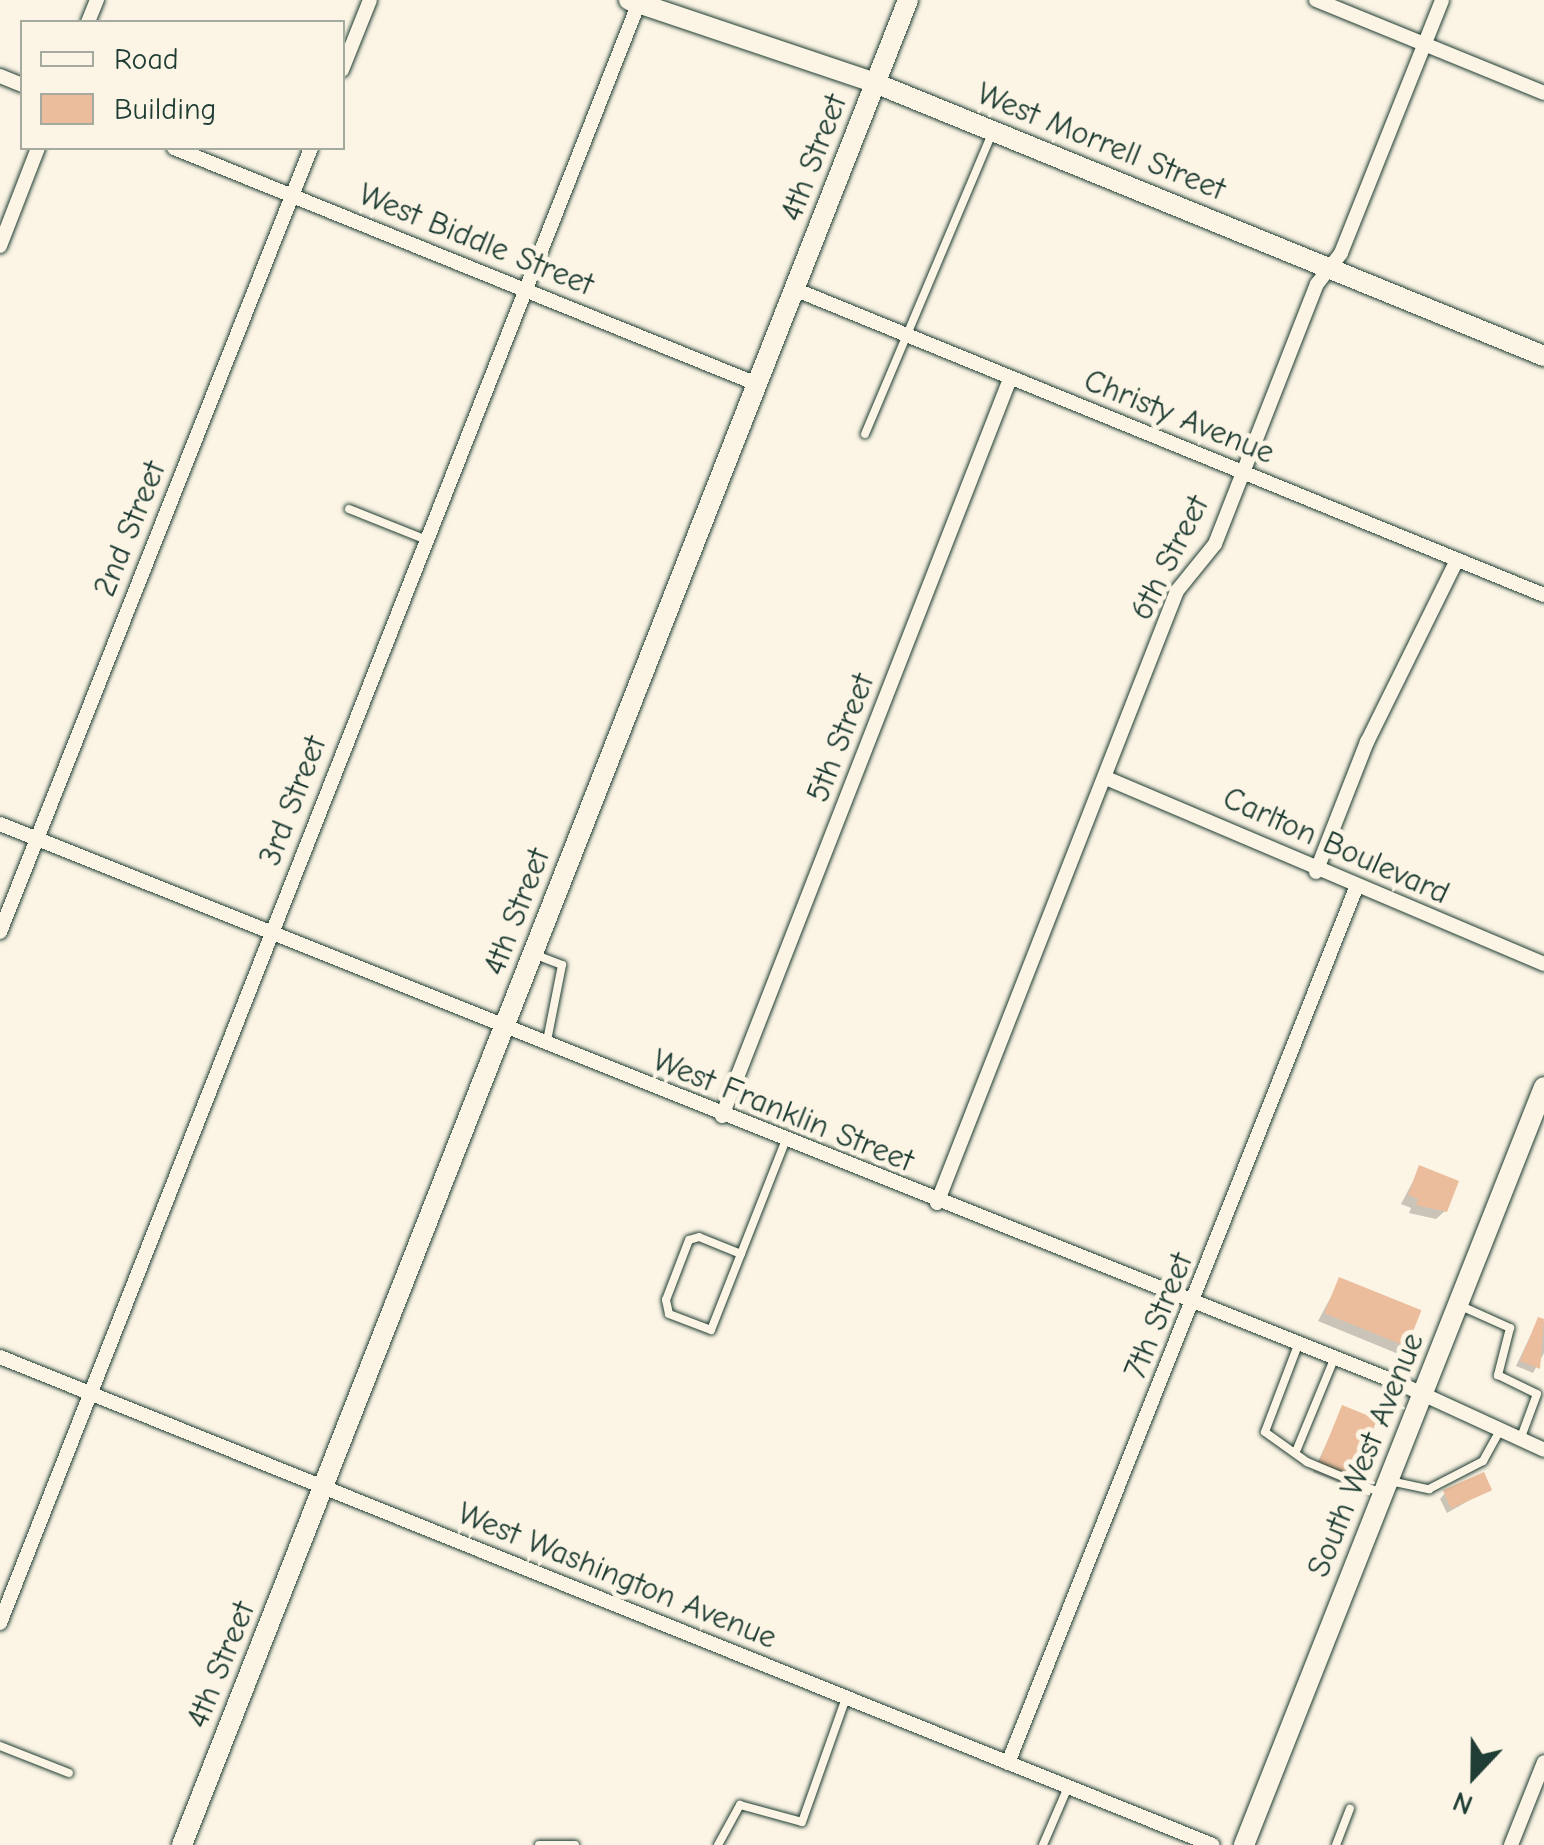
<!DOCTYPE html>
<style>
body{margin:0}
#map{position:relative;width:1544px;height:1845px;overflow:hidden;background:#fcf5e5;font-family:"Comic Neue",sans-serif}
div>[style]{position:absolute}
.shadow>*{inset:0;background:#0003}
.building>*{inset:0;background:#ecbd9c;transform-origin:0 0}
.roads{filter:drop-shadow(0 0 2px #1f3d34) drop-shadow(0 0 2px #1f3d34)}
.lane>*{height:8px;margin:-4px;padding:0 4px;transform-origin:4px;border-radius:4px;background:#fcf5e5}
.street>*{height:14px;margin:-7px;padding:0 7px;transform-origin:7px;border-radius:7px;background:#fcf5e5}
.secondary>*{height:20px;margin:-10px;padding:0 10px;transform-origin:10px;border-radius:10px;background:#fcf5e5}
span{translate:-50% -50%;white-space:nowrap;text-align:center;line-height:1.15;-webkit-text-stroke:10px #fcf5e5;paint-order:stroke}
.street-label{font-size:32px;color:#1f3d34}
.legend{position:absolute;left:20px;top:20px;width:325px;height:130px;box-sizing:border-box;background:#fcf5e5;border:2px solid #a4ab9e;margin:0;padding:12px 18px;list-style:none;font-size:30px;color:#1f3d34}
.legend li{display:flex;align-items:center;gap:20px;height:50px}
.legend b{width:50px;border:2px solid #a4ab9e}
.north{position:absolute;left:1424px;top:1725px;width:100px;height:100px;-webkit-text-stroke:8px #fcf5e5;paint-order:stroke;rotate:202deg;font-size:28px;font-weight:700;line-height:40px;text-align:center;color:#1f3d34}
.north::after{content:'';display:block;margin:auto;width:35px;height:45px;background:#1f3d34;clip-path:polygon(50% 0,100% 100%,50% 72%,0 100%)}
</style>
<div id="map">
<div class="shadow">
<div style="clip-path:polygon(1420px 1168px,1445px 1211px,1436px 1219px,1409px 1213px,1411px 1208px,1401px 1204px)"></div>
<div style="clip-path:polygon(1340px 1280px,1405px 1345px,1396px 1353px,1318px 1321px)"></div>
<div style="clip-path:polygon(1538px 1320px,1544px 1322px,1544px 1353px,1533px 1373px,1516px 1366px)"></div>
<div style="clip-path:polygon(1343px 1408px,1352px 1476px,1343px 1484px,1313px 1472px)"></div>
<div style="clip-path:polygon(1489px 1489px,1447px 1513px,1440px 1499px,1445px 1493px)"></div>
</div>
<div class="building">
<div style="clip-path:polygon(1419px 1165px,1459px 1181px,1447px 1212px,1416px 1205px,1418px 1199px,1408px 1195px)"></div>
<div style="left:1339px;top:1277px;width:89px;height:39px;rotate:22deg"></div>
<div style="clip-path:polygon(1538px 1317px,1544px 1319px,1540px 1369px,1520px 1361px)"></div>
<div style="left:1342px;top:1405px;width:38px;height:63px;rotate:22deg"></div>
<div style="left:1484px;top:1472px;width:20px;height:45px;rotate:66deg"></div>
</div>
<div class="roads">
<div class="lane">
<div style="left:865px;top:434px;width:326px;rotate:-67.1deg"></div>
<div style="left:349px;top:509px;width:81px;rotate:21.8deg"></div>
<div style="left:536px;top:955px;width:28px;rotate:21deg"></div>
<div style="left:562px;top:965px;width:77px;rotate:101.2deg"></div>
<div style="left:741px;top:1254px;width:45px;rotate:-158deg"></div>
<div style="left:699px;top:1237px;width:10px;rotate:163deg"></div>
<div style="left:689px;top:1240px;width:64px;rotate:111deg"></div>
<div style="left:666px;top:1300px;width:14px;rotate:78deg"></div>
<div style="left:669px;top:1314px;width:45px;rotate:20.9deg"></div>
<div style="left:711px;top:1330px;width:202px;rotate:-68.5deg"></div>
<div style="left:1461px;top:1306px;width:54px;rotate:24.2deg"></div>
<div style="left:1510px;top:1328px;width:49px;rotate:104.3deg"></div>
<div style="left:1498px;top:1375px;width:43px;rotate:26deg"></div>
<div style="left:1537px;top:1394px;width:49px;rotate:110.3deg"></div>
<div style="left:1298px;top:1345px;width:93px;rotate:110.8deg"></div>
<div style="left:1265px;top:1432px;width:52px;rotate:35.5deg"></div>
<div style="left:1307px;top:1462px;width:80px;rotate:22.7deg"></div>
<div style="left:1297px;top:1449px;width:100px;rotate:-67.6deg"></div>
<div style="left:1390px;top:1481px;width:40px;rotate:12deg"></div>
<div style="left:1429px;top:1489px;width:61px;rotate:-27.4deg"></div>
<div style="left:1483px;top:1461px;width:33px;rotate:-61deg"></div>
<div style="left:0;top:1746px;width:74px;rotate:21.4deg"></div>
<div style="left:539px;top:1845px;width:36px"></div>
<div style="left:718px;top:1845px;width:46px;rotate:-61.2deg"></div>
<div style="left:740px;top:1805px;width:64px;rotate:15.3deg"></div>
<div style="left:802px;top:1822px;width:132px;rotate:-70.5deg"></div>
<div style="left:1043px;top:1845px;width:63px;rotate:-66.7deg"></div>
<div style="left:1336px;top:1845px;width:39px;rotate:-69deg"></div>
</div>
<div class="street">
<div style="left:1316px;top:0;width:246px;rotate:22.2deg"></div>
<div style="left:88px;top:22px;width:24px;rotate:-68deg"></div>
<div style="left:342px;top:70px;width:75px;rotate:-68.2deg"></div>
<div style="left:0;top:76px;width:24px;rotate:22deg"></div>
<div style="left:174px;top:148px;width:629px;rotate:22.04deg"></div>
<div style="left:0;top:246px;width:105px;rotate:-68.8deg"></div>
<div style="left:794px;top:289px;width:810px;rotate:22.2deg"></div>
<div style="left:1106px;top:778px;width:476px;rotate:23deg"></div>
<div style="left:0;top:824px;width:1511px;rotate:21.79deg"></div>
<div style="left:1403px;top:1385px;width:155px;rotate:24.7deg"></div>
<div style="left:1316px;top:872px;width:140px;rotate:-68.6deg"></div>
<div style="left:1367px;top:742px;width:203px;rotate:-63.7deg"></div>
<div style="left:0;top:932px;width:843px;rotate:-68.36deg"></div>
<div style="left:722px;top:1116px;width:791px;rotate:-68.66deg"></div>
<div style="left:937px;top:1203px;width:657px;rotate:-68.59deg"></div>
<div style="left:1177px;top:591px;width:60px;rotate:-51deg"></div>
<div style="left:1215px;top:544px;width:279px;rotate:-68.6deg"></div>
<div style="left:1317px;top:284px;width:39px;rotate:-52deg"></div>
<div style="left:1341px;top:253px;width:272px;rotate:-68.2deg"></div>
<div style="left:0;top:1357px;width:1307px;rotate:21.92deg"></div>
<div style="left:0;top:1623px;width:1745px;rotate:-68.48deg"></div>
<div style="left:1008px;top:1763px;width:942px;rotate:-68.31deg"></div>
<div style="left:1511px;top:1845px;width:89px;rotate:-68.3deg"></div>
</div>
<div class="secondary">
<div style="left:629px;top:0;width:260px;rotate:18.6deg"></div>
<div style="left:875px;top:83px;width:723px;rotate:22.2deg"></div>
<div style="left:182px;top:1845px;width:1983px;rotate:-68.52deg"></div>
<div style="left:1244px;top:1845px;width:815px;rotate:-68.41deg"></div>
</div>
</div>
<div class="street-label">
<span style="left:1101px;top:142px;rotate:22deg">West Morrell Street</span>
<span style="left:814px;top:158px;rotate:-69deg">4th Street</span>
<span style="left:476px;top:240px;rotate:22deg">West Biddle Street</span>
<span style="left:1179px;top:417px;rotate:22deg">Christy Avenue</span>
<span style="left:130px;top:529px;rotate:-68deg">2nd Street</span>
<span style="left:1170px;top:558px;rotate:-63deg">6th Street</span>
<span style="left:841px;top:738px;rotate:-69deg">5th Street</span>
<span style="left:293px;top:801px;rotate:-69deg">3rd Street</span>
<span style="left:1336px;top:846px;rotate:24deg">Carlton Boulevard</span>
<span style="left:517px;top:912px;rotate:-69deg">4th Street</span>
<span style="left:783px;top:1111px;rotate:22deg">West Franklin Street</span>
<span style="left:1159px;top:1316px;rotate:-68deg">7th Street</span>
<span style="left:1366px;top:1455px;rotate:-68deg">South West Avenue</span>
<span style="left:617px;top:1576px;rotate:22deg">West Washington Avenue</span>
<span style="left:221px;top:1665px;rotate:-68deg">4th Street</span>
</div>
<ul class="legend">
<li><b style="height:12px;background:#fcf5e5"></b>Road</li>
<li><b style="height:28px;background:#ecbd9c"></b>Building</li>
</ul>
<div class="north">N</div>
</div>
